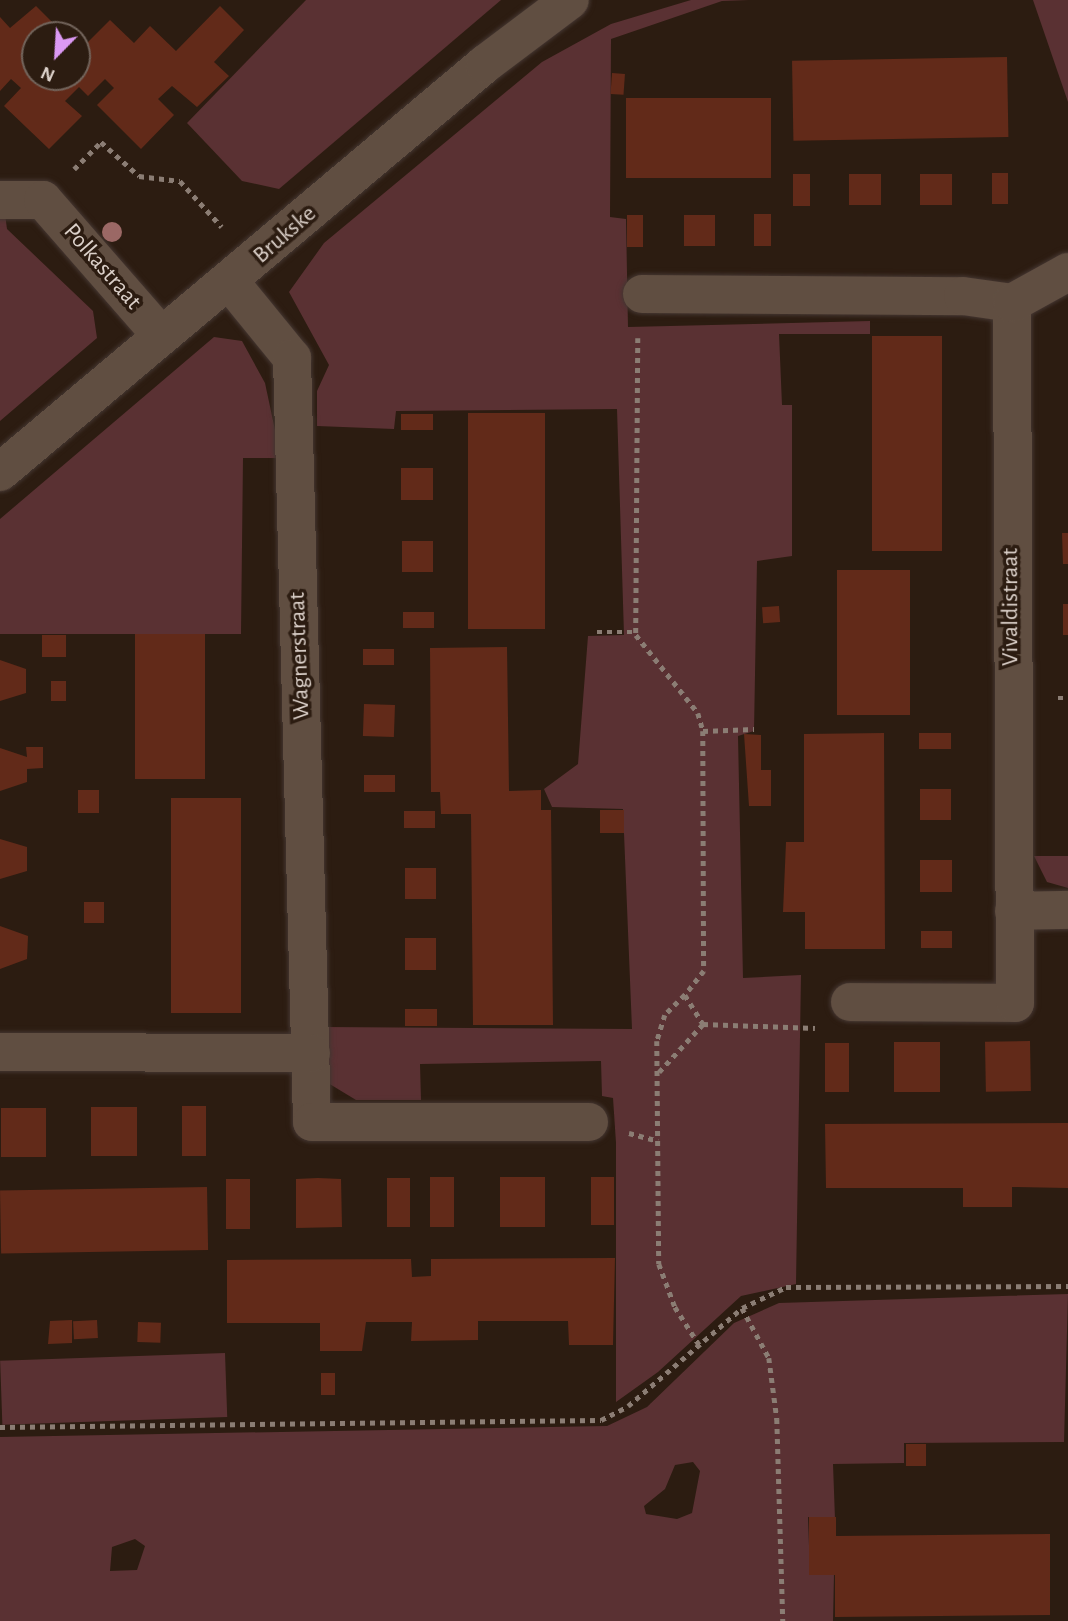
<!DOCTYPE html>
<style>
body{margin:0}
#map{position:relative;width:1068px;height:1621px;overflow:hidden;background:#2c1c11;font-family:"Alegreya Sans",sans-serif}
div>[style]{position:absolute}
.green>*{inset:0;background:#5a3133;transform-origin:0 0}
.building>*{inset:0;background:#622a19;transform-origin:0 0}
.path>*{height:4.5px;margin-top:-2.25px;transform-origin:0;background:repeating-linear-gradient(90deg,#8b7d74 0 5px,transparent 0 10px)}
.roads{filter:drop-shadow(0 0 2px #443631) drop-shadow(0 0 2px #443631)}
.minor>*{height:38px;margin:-19px;padding:0 19px;transform-origin:19px;border-radius:19px;background:#604e41}
.trees>*{width:20px;height:20px;margin:-10px;border-radius:50%;background:#9b6865}
span{translate:-50% -50%;white-space:nowrap;text-align:center;line-height:1.15;-webkit-text-stroke:7px #2c1c11;paint-order:stroke}
.street-label{font-size:24px;color:#dbd0c9}
.north{position:absolute;left:21px;top:21px;width:70px;height:70px;box-sizing:border-box;background:#2c1c11;border:2px solid #72645b;border-radius:50%;rotate:204deg;font-size:19px;font-weight:700;line-height:28px;text-align:center;color:#dbd0c9}
.north::after{content:'';display:block;margin:auto;width:24px;height:32px;background:#dc99f4;clip-path:polygon(50% 0,100% 100%,50% 72%,0 100%)}
</style>
<div id="map">
<div class="green">
<div style="clip-path:polygon(306px 0,501px 0,279px 189px,242px 181px,187px 123px)"></div>
<div style="clip-path:polygon(691px 0,749px 0,722px 1px,611px 39px,610px 217px,626px 219px,628px 327px,870px 321px,870px 334px,779px 334px,782px 405px,792px 405px,792px 556px,757px 561px,754px 731px,738px 736px,743px 978px,801px 975px,796px 1284px,741px 1296px,658px 1372px,616px 1402px,616px 1143px,613px 1098px,602px 1096px,601px 1061px,420px 1064px,421px 1100px,356px 1100px,328px 1083px,325px 1027px,632px 1029px,623px 809px,552px 807px,544px 789px,578px 764px,588px 636px,624px 635px,617px 409px,396px 411px,394px 429px,317px 426px,317px 391px,329px 365px,289px 292px,324px 243px,542px 62px,611px 24px)"></div>
<div style="clip-path:polygon(1033px 0,1068px 0,1068px 102px)"></div>
<div style="clip-path:polygon(0 214px,5px 214px,7px 229px,93px 311px,97px 338px,0 421px)"></div>
<div style="clip-path:polygon(214px 337px,242px 341px,265px 383px,281px 458px,243px 458px,241px 634px,0 634px,0 519px)"></div>
<div style="clip-path:polygon(1034px 856px,1068px 856px,1068px 888px,1047px 882px)"></div>
<div style="clip-path:polygon(evenodd,1068px 1294px,1064px 1442px,904px 1443px,904px 1463px,833px 1464px,835px 1519px,808px 1517px,810px 1574px,834px 1574px,833px 1621px,0 1621px,0 1437px,607px 1426px,647px 1407px,734px 1323px,779px 1303px,1068px 1294px,693px 1462px,700px 1471px,692px 1513px,677px 1519px,646px 1514px,644px 1506px,665px 1489px,675px 1465px,693px 1462px,1068px 1294px,135px 1539px,145px 1546px,137px 1570px,110px 1571px,112px 1547px,135px 1539px)"></div>
<div style="left:225px;top:1353px;width:64px;height:225px;rotate:88deg"></div>
</div>
<div class="building">
<div style="clip-path:polygon(36px 6px,65px 35px,35px 35px,35px 77px,77px 77px,77px 46px,80px 50px,110px 20px,134px 43px,150px 26px,176px 51px,220px 6px,244px 30px,214px 62px,229px 76px,197px 107px,172px 86px,158px 99px,174px 115px,141px 149px,97px 105px,114px 88px,105px 79px,88px 96px,79px 87px,65px 101px,82px 116px,49px 149px,4px 106px,21px 88px,11px 79px,0 91px,0 17px,10px 28px)"></div>
<div style="left:1007px;top:57px;width:80px;height:215px;rotate:89deg"></div>
<div style="left:612px;top:73px;width:13px;height:21px;rotate:4deg"></div>
<div style="left:771px;top:98px;width:80px;height:145px;rotate:90deg"></div>
<div style="left:992px;top:173px;width:16px;height:31px"></div>
<div style="left:810px;top:174px;width:32px;height:17px;rotate:90deg"></div>
<div style="left:881px;top:174px;width:31px;height:32px;rotate:90deg"></div>
<div style="left:920px;top:174px;width:32px;height:31px"></div>
<div style="left:771px;top:214px;width:32px;height:17px;rotate:90deg"></div>
<div style="left:627px;top:215px;width:16px;height:32px"></div>
<div style="left:684px;top:215px;width:31px;height:31px"></div>
<div style="left:872px;top:336px;width:70px;height:215px"></div>
<div style="left:468px;top:413px;width:77px;height:216px"></div>
<div style="left:401px;top:414px;width:32px;height:16px"></div>
<div style="left:433px;top:468px;width:32px;height:32px;rotate:90deg"></div>
<div style="clip-path:polygon(1062px 533px,1068px 533px,1068px 564px,1063px 564px)"></div>
<div style="left:402px;top:541px;width:31px;height:31px"></div>
<div style="left:910px;top:570px;width:145px;height:73px;rotate:90deg"></div>
<div style="left:1063px;top:604px;width:5px;height:31px"></div>
<div style="left:779px;top:606px;width:16px;height:17px;rotate:86deg"></div>
<div style="left:403px;top:612px;width:31px;height:16px"></div>
<div style="left:205px;top:634px;width:145px;height:70px;rotate:90deg"></div>
<div style="left:42px;top:635px;width:24px;height:22px"></div>
<div style="clip-path:polygon(507px 647px,509px 791px,541px 790px,541px 810px,551px 810px,553px 1025px,473px 1025px,471px 814px,441px 814px,440px 792px,431px 792px,430px 648px)"></div>
<div style="left:363px;top:649px;width:31px;height:16px"></div>
<div style="clip-path:polygon(0 660px,26px 669px,26px 693px,0 701px)"></div>
<div style="left:51px;top:681px;width:15px;height:20px"></div>
<div style="left:364px;top:704px;width:31px;height:32px;rotate:2deg"></div>
<div style="clip-path:polygon(884px 733px,885px 949px,805px 949px,805px 912px,783px 912px,786px 842px,804px 842px,804px 734px)"></div>
<div style="left:919px;top:733px;width:32px;height:16px"></div>
<div style="clip-path:polygon(744px 734px,761px 735px,761px 770px,771px 770px,771px 806px,749px 806px)"></div>
<div style="clip-path:polygon(26px 747px,43px 747px,43px 768px,27px 769px,27px 782px,0 791px,0 748px,27px 757px)"></div>
<div style="left:364px;top:775px;width:31px;height:17px"></div>
<div style="left:951px;top:789px;width:31px;height:31px;rotate:90deg"></div>
<div style="left:78px;top:790px;width:21px;height:23px"></div>
<div style="left:171px;top:798px;width:70px;height:215px"></div>
<div style="left:600px;top:810px;width:24px;height:23px"></div>
<div style="left:404px;top:811px;width:31px;height:17px"></div>
<div style="clip-path:polygon(0 839px,27px 847px,27px 871px,0 879px)"></div>
<div style="left:920px;top:860px;width:32px;height:32px"></div>
<div style="left:405px;top:868px;width:31px;height:31px"></div>
<div style="left:84px;top:902px;width:20px;height:21px"></div>
<div style="clip-path:polygon(0 926px,28px 936px,27px 959px,0 969px)"></div>
<div style="left:921px;top:931px;width:31px;height:17px"></div>
<div style="left:405px;top:938px;width:31px;height:32px"></div>
<div style="left:405px;top:1009px;width:32px;height:17px"></div>
<div style="left:1030px;top:1041px;width:50px;height:45px;rotate:89deg"></div>
<div style="left:940px;top:1042px;width:50px;height:46px;rotate:90deg"></div>
<div style="left:849px;top:1043px;width:49px;height:24px;rotate:90deg"></div>
<div style="left:182px;top:1106px;width:24px;height:50px"></div>
<div style="left:91px;top:1107px;width:46px;height:49px"></div>
<div style="left:1px;top:1108px;width:45px;height:49px"></div>
<div style="clip-path:polygon(1068px 1123px,1068px 1188px,1012px 1187px,1012px 1207px,963px 1207px,963px 1188px,826px 1188px,825px 1124px)"></div>
<div style="left:430px;top:1177px;width:24px;height:50px"></div>
<div style="left:500px;top:1177px;width:45px;height:50px"></div>
<div style="left:591px;top:1177px;width:23px;height:48px"></div>
<div style="clip-path:polygon(318px 1178px,341px 1179px,342px 1227px,296px 1228px,296px 1179px)"></div>
<div style="left:387px;top:1178px;width:23px;height:49px"></div>
<div style="left:226px;top:1179px;width:24px;height:50px"></div>
<div style="left:207px;top:1187px;width:63px;height:207px;rotate:89deg"></div>
<div style="clip-path:polygon(615px 1258px,613px 1345px,569px 1345px,568px 1321px,478px 1321px,478px 1340px,411px 1341px,412px 1322px,366px 1322px,362px 1351px,320px 1351px,320px 1323px,227px 1323px,227px 1260px,411px 1259px,412px 1277px,431px 1276px,431px 1259px)"></div>
<div style="clip-path:polygon(72px 1320px,72px 1343px,48px 1344px,50px 1321px)"></div>
<div style="left:97px;top:1320px;width:18px;height:24px;rotate:87deg"></div>
<div style="left:138px;top:1322px;width:23px;height:20px;rotate:2deg"></div>
<div style="left:321px;top:1373px;width:14px;height:22px"></div>
<div style="left:906px;top:1444px;width:20px;height:22px"></div>
<div style="clip-path:polygon(809px 1517px,836px 1517px,836px 1536px,1050px 1534px,1050px 1615px,835px 1617px,835px 1575px,809px 1575px)"></div>
</div>
<div class="path">
<div style="left:74px;top:169px;width:38px;rotate:-45deg"></div>
<div style="left:101px;top:142px;width:51px;rotate:41.8deg"></div>
<div style="left:139px;top:176px;width:41px;rotate:7deg"></div>
<div style="left:180px;top:181px;width:62px;rotate:47.6deg"></div>
<div style="left:638px;top:338px;width:297px;rotate:90.4deg"></div>
<div style="left:636px;top:635px;width:100px;rotate:51.5deg"></div>
<div style="left:698px;top:713px;width:19px;rotate:74deg"></div>
<div style="left:703px;top:731px;width:240px;rotate:89.8deg"></div>
<div style="left:704px;top:971px;width:31px;rotate:128deg"></div>
<div style="left:685px;top:995px;width:34px;rotate:58deg"></div>
<div style="left:597px;top:632px;width:39px"></div>
<div style="left:1058px;top:698px;width:10px"></div>
<div style="left:703px;top:731px;width:51px;rotate:-2.2deg"></div>
<div style="left:685px;top:995px;width:28px;rotate:135deg"></div>
<div style="left:665px;top:1015px;width:27px;rotate:107deg"></div>
<div style="left:657px;top:1041px;width:223px;rotate:89.5deg"></div>
<div style="left:659px;top:1264px;width:46px;rotate:69.6deg"></div>
<div style="left:675px;top:1307px;width:46px;rotate:57.3deg"></div>
<div style="left:659px;top:1072px;width:65px;rotate:-47.5deg"></div>
<div style="left:703px;top:1024px;width:112px;rotate:2deg"></div>
<div style="left:629px;top:1133px;width:30px;rotate:15deg"></div>
<div style="left:742px;top:1308px;width:57px;rotate:61.6deg"></div>
<div style="left:769px;top:1358px;width:62px;rotate:82.5deg"></div>
<div style="left:777px;top:1419px;width:202px;rotate:88.3deg"></div>
<div style="left:0;top:1427px;width:601px;rotate:-0.67deg"></div>
<div style="left:601px;top:1420px;width:30px;rotate:-27deg"></div>
<div style="left:628px;top:1406px;width:150px;rotate:-40.7deg"></div>
<div style="left:742px;top:1308px;width:49px;rotate:-25.5deg"></div>
<div style="left:786px;top:1287px;width:282px;rotate:-0.2deg"></div>
</div>
<div class="roads">
<div class="minor">
<div style="left:0;top:200px;width:43px"></div>
<div style="left:43px;top:200px;width:178px;rotate:48.9deg"></div>
<div style="left:230px;top:282px;width:98px;rotate:50.8deg"></div>
<div style="left:292px;top:358px;width:764px;rotate:88.5deg"></div>
<div style="left:312px;top:1122px;width:277px"></div>
<div style="left:642px;top:294px;width:321px;rotate:0.4deg"></div>
<div style="left:963px;top:296px;width:49px;rotate:8.1deg"></div>
<div style="left:0;top:472px;width:634px;rotate:-40.07deg"></div>
<div style="left:485px;top:64px;width:106px;rotate:-37deg"></div>
<div style="left:1014px;top:911px;width:54px;rotate:-1.1deg"></div>
<div style="left:850px;top:1002px;width:165px;rotate:0.3deg"></div>
<div style="left:1015px;top:1003px;width:700px;rotate:-90.25deg"></div>
<div style="left:1012px;top:303px;width:64px;rotate:-29deg"></div>
<div style="left:0;top:1052px;width:311px;rotate:0.2deg"></div>
</div>
</div>
<div class="trees">
<div style="left:112px;top:232px"></div>
</div>
<div class="street-label">
<span style="left:285px;top:235px;rotate:-41deg">Brukske</span>
<span style="left:102px;top:267px;rotate:49deg">Polkastraat</span>
<span style="left:1011px;top:607px;rotate:-90deg">Vivaldistraat</span>
<span style="left:300px;top:656px;rotate:-92deg">Wagnerstraat</span>
</div>
<div class="north">N</div>
</div>
